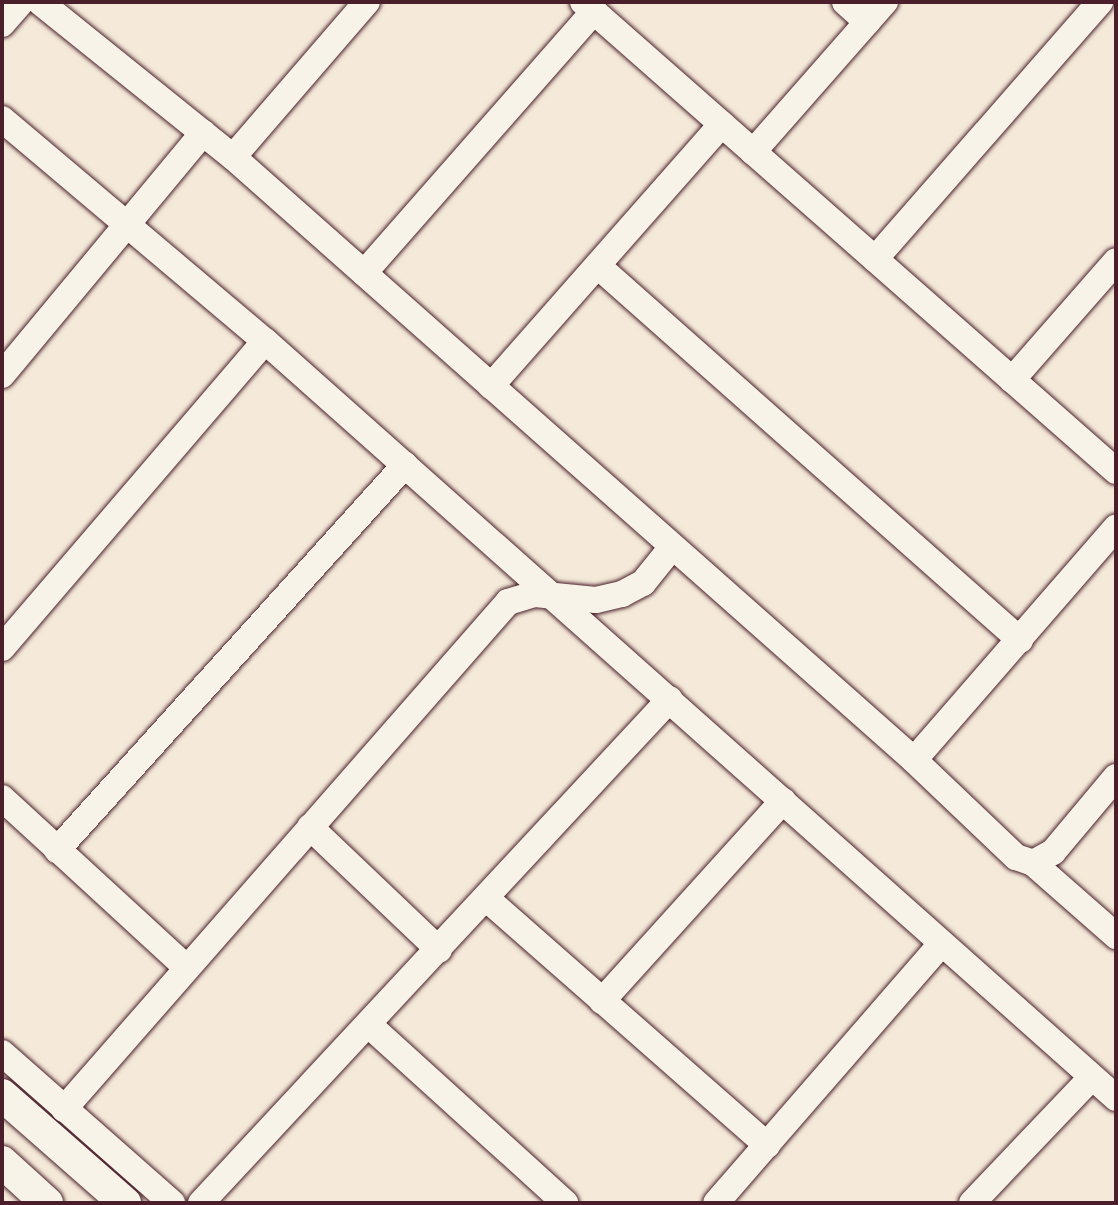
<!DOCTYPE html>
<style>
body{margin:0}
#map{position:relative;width:1118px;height:1205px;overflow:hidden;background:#f5ead9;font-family:"Patrick Hand",sans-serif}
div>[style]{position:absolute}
.roads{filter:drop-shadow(0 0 2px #4a1f2b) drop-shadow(0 0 2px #4a1f2b)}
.minor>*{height:26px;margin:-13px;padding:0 13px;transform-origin:13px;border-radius:13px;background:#f7f3e8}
.tertiary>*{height:32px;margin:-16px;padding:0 16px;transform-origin:16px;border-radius:16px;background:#f7f3e8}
span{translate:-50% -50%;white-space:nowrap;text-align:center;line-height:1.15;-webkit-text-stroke:5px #f7f3e8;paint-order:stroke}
.frame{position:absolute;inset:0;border:4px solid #4a1f2b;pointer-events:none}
</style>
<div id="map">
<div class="roads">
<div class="minor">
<div style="left:40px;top:2px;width:248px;rotate:38.8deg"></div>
<div style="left:233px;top:157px;width:910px;rotate:41.52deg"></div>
<div style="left:914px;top:760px;width:141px;rotate:43.6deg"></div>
<div style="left:1016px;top:857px;width:18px;rotate:19deg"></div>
<div style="left:1033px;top:863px;width:23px;rotate:-29deg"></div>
<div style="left:1053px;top:852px;width:98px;rotate:-50deg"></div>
<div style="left:583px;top:2px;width:710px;rotate:41.35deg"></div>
<div style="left:845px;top:2px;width:30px;rotate:42deg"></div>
<div style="left:2px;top:24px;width:29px;rotate:-49deg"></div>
<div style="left:2px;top:119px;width:344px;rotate:40.2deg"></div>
<div style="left:265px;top:341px;width:1139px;rotate:41.65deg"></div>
<div style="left:753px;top:152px;width:200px;rotate:-48.7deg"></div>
<div style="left:233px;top:157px;width:205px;rotate:-49.2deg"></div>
<div style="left:875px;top:259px;width:342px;rotate:-48.8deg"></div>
<div style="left:598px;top:266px;width:564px;rotate:41.55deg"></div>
<div style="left:364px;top:273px;width:349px;rotate:-48.7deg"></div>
<div style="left:2px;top:375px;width:315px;rotate:-50.3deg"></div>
<div style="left:1012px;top:380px;width:158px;rotate:-48.8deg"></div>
<div style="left:491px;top:386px;width:349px;rotate:-48.6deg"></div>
<div style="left:2px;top:648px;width:404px;rotate:-49.4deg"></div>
<div style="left:914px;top:760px;width:308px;rotate:-49deg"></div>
<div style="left:2px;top:798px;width:250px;rotate:42.6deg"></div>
<div style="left:310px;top:827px;width:178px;rotate:43.6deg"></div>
<div style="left:57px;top:850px;width:519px;rotate:-47.89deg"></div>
<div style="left:1033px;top:863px;width:111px;rotate:41.3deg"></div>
<div style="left:487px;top:899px;width:373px;rotate:41.3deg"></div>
<div style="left:602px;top:1001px;width:270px;rotate:-47.9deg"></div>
<div style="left:369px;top:1025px;width:265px;rotate:42.2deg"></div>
<div style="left:2px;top:1053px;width:227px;rotate:41.4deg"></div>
<div style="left:64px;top:1109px;width:674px;rotate:-48.79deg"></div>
<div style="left:508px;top:602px;width:28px;rotate:-17deg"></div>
<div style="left:535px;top:594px;width:61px;rotate:5.6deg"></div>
<div style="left:596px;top:600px;width:27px;rotate:-13deg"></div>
<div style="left:622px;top:594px;width:24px;rotate:-28deg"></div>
<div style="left:643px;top:583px;width:46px;rotate:-51.1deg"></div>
<div style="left:201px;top:1203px;width:688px;rotate:-47.06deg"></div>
<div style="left:716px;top:1203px;width:344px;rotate:-49deg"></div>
<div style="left:972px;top:1203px;width:174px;rotate:-46.4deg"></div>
</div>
<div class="tertiary">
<div style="left:2px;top:1095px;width:164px;rotate:41.3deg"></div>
<div style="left:2px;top:1162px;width:61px;rotate:42.3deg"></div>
</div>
</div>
<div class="frame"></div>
</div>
